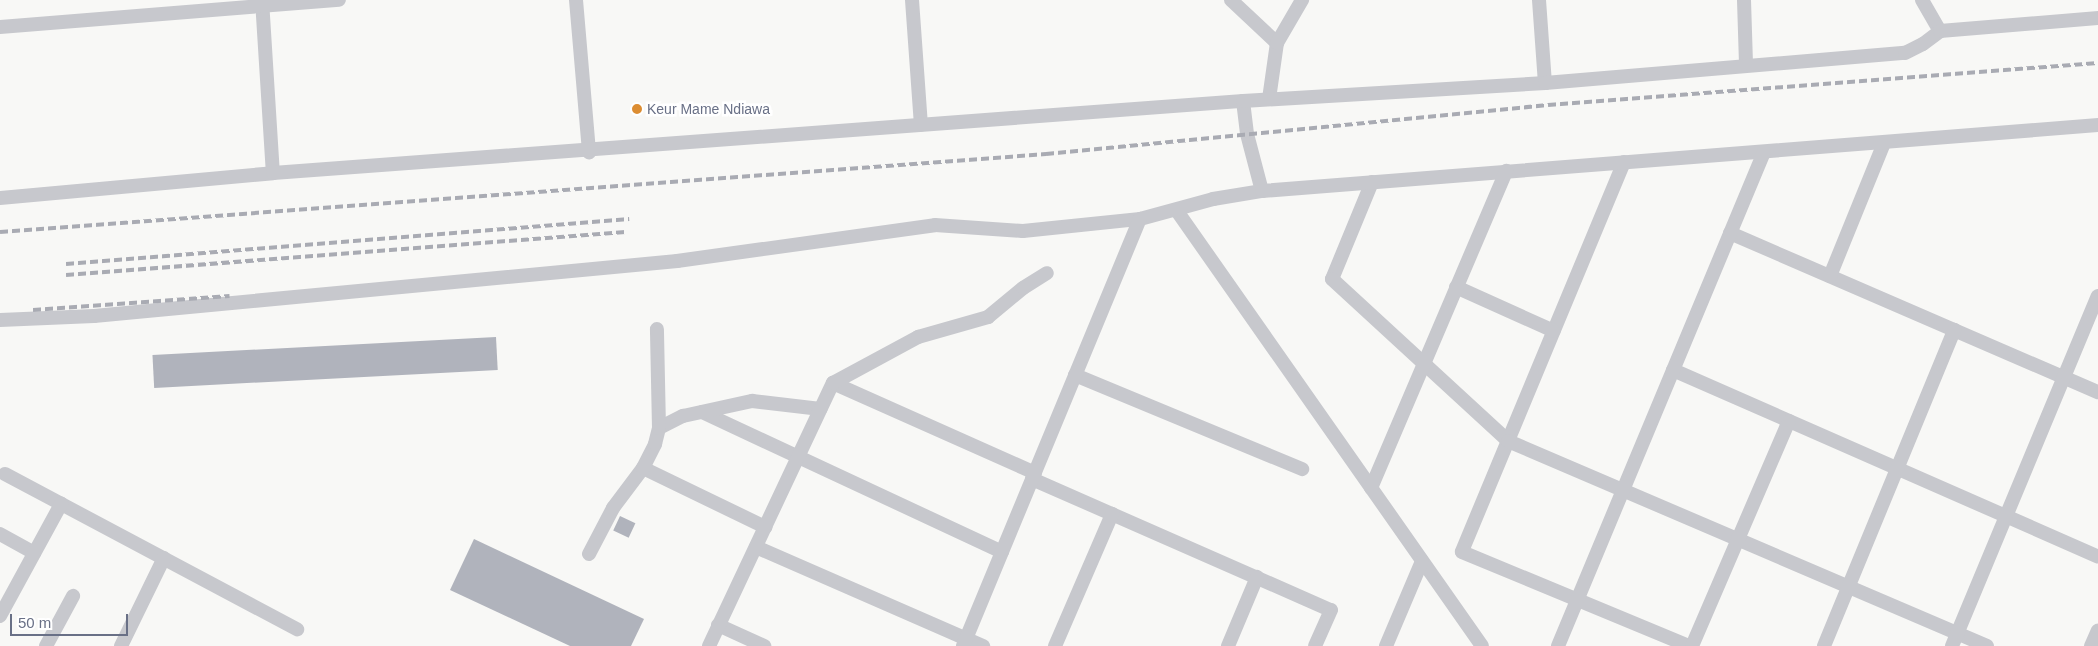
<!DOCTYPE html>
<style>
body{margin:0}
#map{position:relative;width:2098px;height:646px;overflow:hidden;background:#f8f8f6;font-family:Arial,sans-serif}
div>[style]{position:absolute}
.building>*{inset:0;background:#b0b3bc;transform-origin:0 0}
.street>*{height:14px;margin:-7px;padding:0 7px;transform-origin:7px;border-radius:7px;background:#c7c8cd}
.rail>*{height:4px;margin-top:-2px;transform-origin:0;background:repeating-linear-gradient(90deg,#a9abb3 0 8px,transparent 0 12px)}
.dots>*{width:14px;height:14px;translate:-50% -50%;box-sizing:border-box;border:2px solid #fff;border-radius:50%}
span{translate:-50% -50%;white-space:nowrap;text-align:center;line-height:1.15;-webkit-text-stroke:5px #fff;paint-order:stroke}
.poi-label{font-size:14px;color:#697086}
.left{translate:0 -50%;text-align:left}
.scale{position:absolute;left:10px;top:614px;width:118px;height:22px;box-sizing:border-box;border:2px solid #697086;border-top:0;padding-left:6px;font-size:15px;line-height:18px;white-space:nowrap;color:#697086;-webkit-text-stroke:4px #fff;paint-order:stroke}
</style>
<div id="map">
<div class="building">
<div style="left:496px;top:337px;width:33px;height:344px;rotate:87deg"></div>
<div style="left:620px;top:516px;width:17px;height:16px;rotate:25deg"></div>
<div style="clip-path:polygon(474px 539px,644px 619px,631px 646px,570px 646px,450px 590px)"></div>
</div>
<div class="street">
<div style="left:262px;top:0;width:173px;rotate:86.4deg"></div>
<div style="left:576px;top:0;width:153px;rotate:85.1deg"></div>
<div style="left:912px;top:0;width:125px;rotate:85.9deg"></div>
<div style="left:1231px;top:0;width:63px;rotate:43.1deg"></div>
<div style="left:1539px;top:0;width:83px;rotate:85.9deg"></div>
<div style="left:1744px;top:0;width:64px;rotate:88.2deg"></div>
<div style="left:1922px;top:0;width:36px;rotate:60deg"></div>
<div style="left:0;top:27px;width:340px;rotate:-4.6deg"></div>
<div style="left:1269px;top:99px;width:57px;rotate:-81.9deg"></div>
<div style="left:1277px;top:43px;width:50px;rotate:-59.8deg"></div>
<div style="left:1243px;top:101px;width:33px;rotate:83deg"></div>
<div style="left:1247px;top:134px;width:59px;rotate:75.3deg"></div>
<div style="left:1624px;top:162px;width:422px;rotate:112.6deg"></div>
<div style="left:1462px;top:552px;width:246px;rotate:22.5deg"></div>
<div style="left:1372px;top:182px;width:105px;rotate:112.4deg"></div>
<div style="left:1332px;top:279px;width:239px;rotate:42.6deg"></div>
<div style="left:1508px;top:441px;width:521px;rotate:23.17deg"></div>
<div style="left:0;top:198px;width:274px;rotate:-5.2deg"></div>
<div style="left:273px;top:173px;width:973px;rotate:-4.25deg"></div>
<div style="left:1243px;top:101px;width:303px;rotate:-3.4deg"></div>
<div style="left:1545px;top:83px;width:361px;rotate:-4.8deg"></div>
<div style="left:1905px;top:53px;width:20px;rotate:-27deg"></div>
<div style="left:1923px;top:44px;width:21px;rotate:-37deg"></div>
<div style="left:1940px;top:31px;width:159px;rotate:-4.7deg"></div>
<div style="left:1177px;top:211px;width:531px;rotate:54.96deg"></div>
<div style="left:1730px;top:233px;width:401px;rotate:23.4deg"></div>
<div style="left:1830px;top:276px;width:144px;rotate:-67.9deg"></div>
<div style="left:1456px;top:287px;width:107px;rotate:24.2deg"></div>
<div style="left:0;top:320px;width:94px;rotate:-2.4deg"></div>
<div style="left:94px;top:316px;width:586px;rotate:-5.39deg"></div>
<div style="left:677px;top:261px;width:260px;rotate:-7.9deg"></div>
<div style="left:935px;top:225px;width:88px;rotate:3.9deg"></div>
<div style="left:1023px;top:231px;width:118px;rotate:-5.9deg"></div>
<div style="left:1140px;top:219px;width:76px;rotate:-15.3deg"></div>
<div style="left:1213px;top:199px;width:50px;rotate:-9.3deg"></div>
<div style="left:1262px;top:191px;width:839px;rotate:-4.51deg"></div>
<div style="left:1673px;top:370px;width:464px;rotate:23.7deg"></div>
<div style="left:1075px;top:375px;width:246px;rotate:22.5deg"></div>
<div style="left:833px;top:383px;width:221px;rotate:24deg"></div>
<div style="left:702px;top:412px;width:331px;rotate:25deg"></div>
<div style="left:659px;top:428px;width:27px;rotate:-27deg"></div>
<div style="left:683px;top:416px;width:71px;rotate:-12.3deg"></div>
<div style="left:752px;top:401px;width:69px;rotate:6.6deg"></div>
<div style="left:643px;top:468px;width:136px;rotate:25.8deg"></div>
<div style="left:5px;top:474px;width:331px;rotate:28deg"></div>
<div style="left:1032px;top:479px;width:326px;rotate:23.7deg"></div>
<div style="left:1331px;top:610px;width:39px;rotate:114deg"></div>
<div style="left:1371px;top:488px;width:345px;rotate:-66.9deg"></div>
<div style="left:0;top:534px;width:39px;rotate:29deg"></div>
<div style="left:756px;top:547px;width:248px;rotate:23.6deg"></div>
<div style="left:589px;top:554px;width:52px;rotate:-62.4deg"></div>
<div style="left:613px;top:508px;width:50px;rotate:-53.1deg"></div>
<div style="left:643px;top:468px;width:27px;rotate:-63deg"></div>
<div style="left:655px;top:444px;width:16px;rotate:-76deg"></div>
<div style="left:659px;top:428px;width:99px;rotate:-91.2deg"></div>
<div style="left:0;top:616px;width:128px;rotate:-61.4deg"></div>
<div style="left:718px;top:625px;width:51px;rotate:24.5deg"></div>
<div style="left:46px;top:646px;width:57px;rotate:-61.6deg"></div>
<div style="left:121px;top:646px;width:98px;rotate:-64deg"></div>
<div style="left:709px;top:646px;width:291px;rotate:-64.8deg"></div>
<div style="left:833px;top:383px;width:97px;rotate:-28.4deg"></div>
<div style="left:918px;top:337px;width:73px;rotate:-15.9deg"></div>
<div style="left:988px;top:317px;width:45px;rotate:-39.6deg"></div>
<div style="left:1023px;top:288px;width:28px;rotate:-32deg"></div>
<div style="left:963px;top:646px;width:462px;rotate:-67.5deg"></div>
<div style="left:1055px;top:646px;width:144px;rotate:-66.6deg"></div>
<div style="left:1228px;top:646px;width:75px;rotate:-67.2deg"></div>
<div style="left:1386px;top:646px;width:92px;rotate:-67deg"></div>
<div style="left:1558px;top:646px;width:535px;rotate:-67.36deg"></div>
<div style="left:1692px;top:646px;width:245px;rotate:-66.7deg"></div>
<div style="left:1824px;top:646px;width:342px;rotate:-67.6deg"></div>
<div style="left:1952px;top:646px;width:379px;rotate:-67.4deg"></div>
<div style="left:2091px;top:646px;width:17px;rotate:-66deg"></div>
</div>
<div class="rail">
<div style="left:0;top:232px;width:1049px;rotate:-4.26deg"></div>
<div style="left:1046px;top:154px;width:504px;rotate:-5.57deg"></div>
<div style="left:1548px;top:105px;width:552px;rotate:-4.37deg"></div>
<div style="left:66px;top:264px;width:565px;rotate:-4.57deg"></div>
<div style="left:66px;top:275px;width:561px;rotate:-4.4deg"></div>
<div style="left:33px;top:310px;width:197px;rotate:-4.1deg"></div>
</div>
<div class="dots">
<div style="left:637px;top:109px;background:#dc8d32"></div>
</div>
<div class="poi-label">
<span class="left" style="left:647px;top:109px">Keur Mame Ndiawa</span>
</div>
<div class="scale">50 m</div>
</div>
